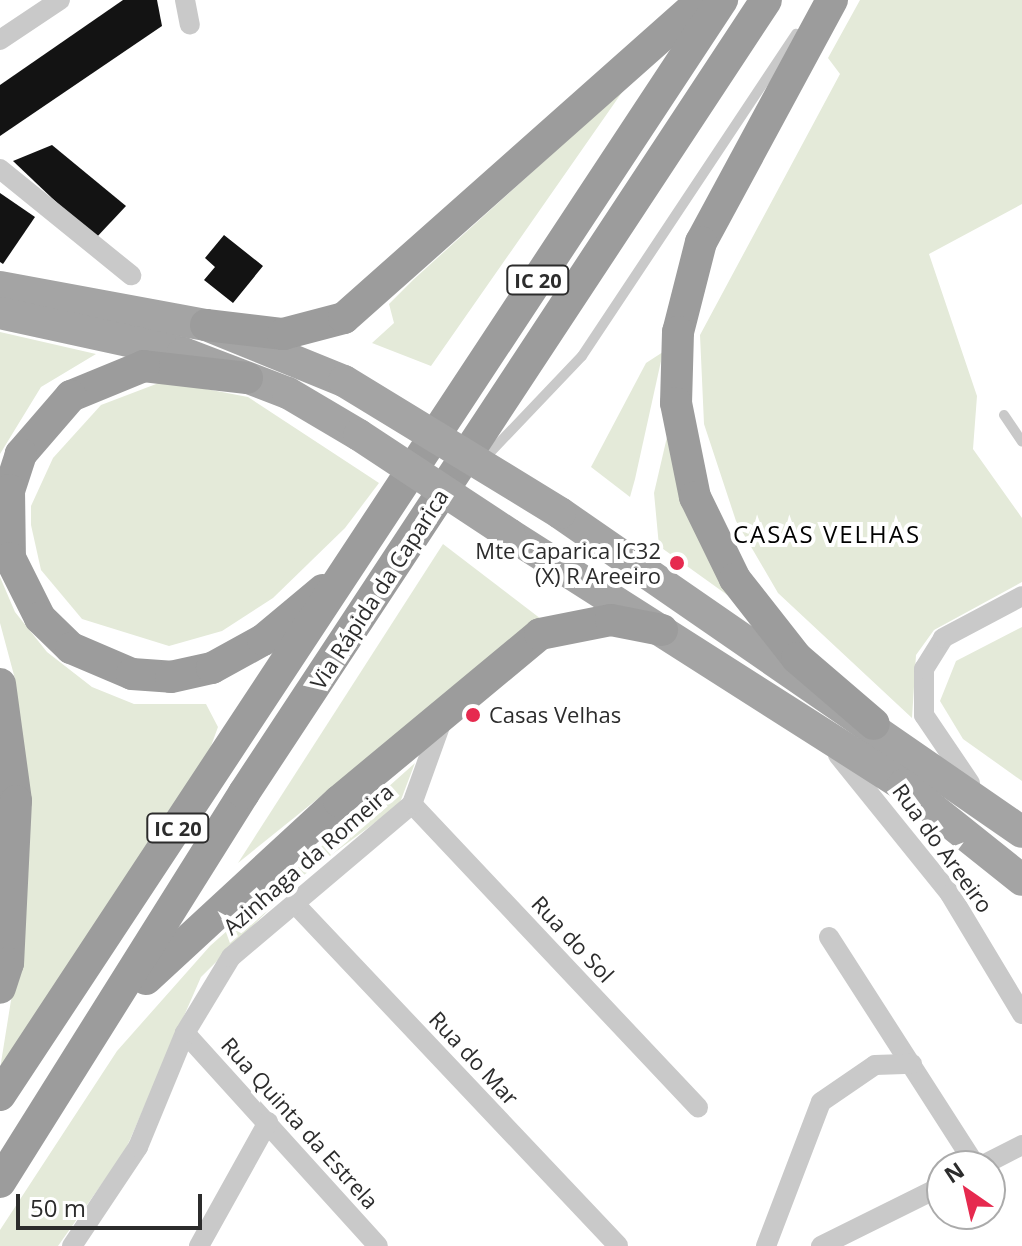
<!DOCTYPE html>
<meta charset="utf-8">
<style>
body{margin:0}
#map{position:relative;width:1022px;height:1246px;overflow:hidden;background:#fff;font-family:"Open Sans",sans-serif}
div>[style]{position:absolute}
.green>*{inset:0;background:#e4ead9}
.building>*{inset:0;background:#131313}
.service>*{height:10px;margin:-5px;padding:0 5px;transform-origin:5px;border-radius:5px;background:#c9c9c9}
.minor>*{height:20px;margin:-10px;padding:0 10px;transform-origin:10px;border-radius:10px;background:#c9c9c9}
.primary>*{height:32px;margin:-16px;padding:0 16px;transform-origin:16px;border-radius:16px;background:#a4a4a4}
.trunk>*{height:32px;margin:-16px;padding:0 16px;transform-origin:16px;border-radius:16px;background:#9c9c9c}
.primary-bridge>*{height:32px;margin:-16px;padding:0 16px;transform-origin:16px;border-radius:16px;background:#a4a4a4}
.dots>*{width:22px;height:22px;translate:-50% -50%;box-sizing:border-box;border:4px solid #fff;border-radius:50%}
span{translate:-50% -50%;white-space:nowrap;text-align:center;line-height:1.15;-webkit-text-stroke:8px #fff;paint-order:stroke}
.shield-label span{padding:2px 6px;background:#fff;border:2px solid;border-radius:6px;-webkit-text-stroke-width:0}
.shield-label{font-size:20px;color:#2c2c2c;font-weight:700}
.poi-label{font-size:22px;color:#2c2c2c}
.right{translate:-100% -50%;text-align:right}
.left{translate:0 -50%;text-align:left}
.street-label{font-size:22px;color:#2c2c2c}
.neighbourhood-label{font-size:24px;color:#000;letter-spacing:2px}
.north{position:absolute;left:926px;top:1150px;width:80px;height:80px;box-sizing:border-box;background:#fff;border:2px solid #ababab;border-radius:50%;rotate:326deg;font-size:22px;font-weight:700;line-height:32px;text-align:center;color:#2c2c2c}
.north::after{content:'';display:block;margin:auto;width:28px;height:36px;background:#e62a4f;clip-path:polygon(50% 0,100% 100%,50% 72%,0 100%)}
.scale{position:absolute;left:16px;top:1194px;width:186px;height:36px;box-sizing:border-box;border:4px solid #2c2c2c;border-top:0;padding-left:10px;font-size:24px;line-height:28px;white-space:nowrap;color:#2c2c2c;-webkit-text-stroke:6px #fff;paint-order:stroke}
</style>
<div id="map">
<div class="green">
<div style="clip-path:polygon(860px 0,1022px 0,1022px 204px,929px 254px,977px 396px,973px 449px,1022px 518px,1022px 582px,934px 630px,916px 655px,912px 718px,778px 593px,736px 521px,704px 424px,700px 335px,840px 74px,828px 58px)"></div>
<div style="clip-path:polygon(625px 88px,431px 366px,372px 343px,394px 323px,389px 304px,413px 280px)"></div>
<div style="clip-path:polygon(0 332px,96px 354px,41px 387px,0 454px)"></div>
<div style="clip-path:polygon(663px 352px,635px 479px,630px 497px,591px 467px,646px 363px)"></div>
<div style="clip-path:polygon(164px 381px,248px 397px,379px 483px,345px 528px,273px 598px,222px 631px,169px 646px,82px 619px,41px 570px,31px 525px,31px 506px,53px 458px,101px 405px)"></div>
<div style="clip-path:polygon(667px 437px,744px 607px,659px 546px,654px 493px)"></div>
<div style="clip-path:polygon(443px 544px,541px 619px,238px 863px)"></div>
<div style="clip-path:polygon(0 577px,15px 612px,47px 652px,92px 687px,134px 704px,206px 704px,218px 727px,207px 757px,0 1069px,12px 994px,15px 679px,0 623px)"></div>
<div style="clip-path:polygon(1022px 627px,1022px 781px,963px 739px,940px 701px,956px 661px)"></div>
<div style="clip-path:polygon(415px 763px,399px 805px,304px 875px,201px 977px,125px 1151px,58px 1246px,0 1246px,0 1230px,117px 1051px,210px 946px)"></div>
</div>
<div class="building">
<div style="clip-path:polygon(123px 0,157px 0,162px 26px,0 136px,0 85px)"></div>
<div style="clip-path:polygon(52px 145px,126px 206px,95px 239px,13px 161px)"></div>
<div style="clip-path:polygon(0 193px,35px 217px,3px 264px,0 262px)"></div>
<div style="clip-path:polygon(224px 235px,263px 266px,233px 303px,204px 280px,215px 267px,205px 258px)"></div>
</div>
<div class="service">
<div style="left:1004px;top:415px;width:32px;rotate:56deg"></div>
<div style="left:482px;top:461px;width:145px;rotate:-46.4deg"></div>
<div style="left:582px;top:356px;width:387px;rotate:-56.4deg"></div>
</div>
<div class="minor">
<div style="left:185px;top:0;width:25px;rotate:79deg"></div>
<div style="left:0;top:40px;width:72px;rotate:-33.7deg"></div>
<div style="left:0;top:169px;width:169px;rotate:39deg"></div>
<div style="left:838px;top:755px;width:179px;rotate:51.1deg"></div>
<div style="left:950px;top:894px;width:140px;rotate:59deg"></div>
<div style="left:970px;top:783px;width:82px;rotate:-124.1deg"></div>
<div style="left:924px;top:715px;width:46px;rotate:-90deg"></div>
<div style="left:924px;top:669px;width:36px;rotate:-58deg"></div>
<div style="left:943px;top:638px;width:89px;rotate:-28deg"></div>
<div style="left:412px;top:804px;width:417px;rotate:46.7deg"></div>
<div style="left:295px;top:904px;width:470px;rotate:46.6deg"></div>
<div style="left:829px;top:937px;width:272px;rotate:57.3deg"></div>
<div style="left:185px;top:1033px;width:287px;rotate:47.8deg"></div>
<div style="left:981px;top:1166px;width:46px;rotate:-27.1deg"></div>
<div style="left:72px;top:1246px;width:119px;rotate:-56.3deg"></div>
<div style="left:138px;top:1147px;width:123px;rotate:-67.6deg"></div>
<div style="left:185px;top:1033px;width:89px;rotate:-58.8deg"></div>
<div style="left:231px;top:957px;width:237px;rotate:-40.2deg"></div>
<div style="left:412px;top:804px;width:91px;rotate:-70.2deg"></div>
<div style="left:199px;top:1246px;width:142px;rotate:-60.9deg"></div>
<div style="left:766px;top:1246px;width:154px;rotate:-69.1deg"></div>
<div style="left:821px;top:1102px;width:65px;rotate:-34.4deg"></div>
<div style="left:875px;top:1065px;width:37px;rotate:-2deg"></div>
<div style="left:821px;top:1246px;width:135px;rotate:-26.4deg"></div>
</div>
<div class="primary">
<div style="left:0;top:287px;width:209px;rotate:10.5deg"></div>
<div style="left:206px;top:325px;width:149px;rotate:22.1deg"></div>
<div style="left:0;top:313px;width:187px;rotate:12.3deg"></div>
<div style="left:183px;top:353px;width:112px;rotate:20.9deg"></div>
<div style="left:288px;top:393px;width:82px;rotate:30.6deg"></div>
<div style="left:560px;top:513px;width:561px;rotate:34.62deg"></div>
<div style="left:509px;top:534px;width:467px;rotate:32.5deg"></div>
<div style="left:903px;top:785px;width:152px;rotate:38.6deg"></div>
</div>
<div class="trunk">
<div style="left:832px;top:0;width:275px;rotate:118.4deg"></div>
<div style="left:701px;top:242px;width:93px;rotate:104.3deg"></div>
<div style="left:678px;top:332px;width:71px;rotate:91.6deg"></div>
<div style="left:676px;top:403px;width:96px;rotate:78.6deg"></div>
<div style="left:695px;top:497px;width:91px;rotate:64deg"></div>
<div style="left:735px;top:579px;width:100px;rotate:51.9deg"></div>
<div style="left:797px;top:658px;width:101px;rotate:40.6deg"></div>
<div style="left:206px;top:325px;width:78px;rotate:6.7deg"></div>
<div style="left:283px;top:334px;width:63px;rotate:-14.7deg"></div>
<div style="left:344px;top:318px;width:479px;rotate:-41.6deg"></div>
<div style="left:247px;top:378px;width:104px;rotate:-173.4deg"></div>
<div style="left:144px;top:366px;width:79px;rotate:157.7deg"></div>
<div style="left:71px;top:396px;width:77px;rotate:130.8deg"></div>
<div style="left:21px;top:454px;width:38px;rotate:108deg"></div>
<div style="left:9px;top:490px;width:68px;rotate:89.2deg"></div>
<div style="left:10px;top:558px;width:67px;rotate:63.4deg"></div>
<div style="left:40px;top:618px;width:43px;rotate:44.1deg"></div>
<div style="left:71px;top:648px;width:66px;rotate:23.1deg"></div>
<div style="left:132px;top:674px;width:39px;rotate:4deg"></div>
<div style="left:171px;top:677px;width:42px;rotate:-12.4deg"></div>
<div style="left:212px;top:668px;width:58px;rotate:-28.8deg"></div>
<div style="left:263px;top:640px;width:78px;rotate:-39.8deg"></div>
<div style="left:0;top:684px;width:118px;rotate:82.2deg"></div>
<div style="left:16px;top:801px;width:162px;rotate:92.8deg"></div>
<div style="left:8px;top:963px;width:26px;rotate:108deg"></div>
<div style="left:146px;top:979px;width:263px;rotate:-42.7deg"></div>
<div style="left:339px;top:801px;width:261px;rotate:-39.7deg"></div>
<div style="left:540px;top:634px;width:72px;rotate:-11.2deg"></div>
<div style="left:611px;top:620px;width:52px;rotate:11.1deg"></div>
<div style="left:0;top:1095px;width:1312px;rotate:-56.6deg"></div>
<div style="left:0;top:1182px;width:459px;rotate:-57.9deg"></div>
<div style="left:244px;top:793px;width:949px;rotate:-56.64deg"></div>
</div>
<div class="primary-bridge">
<div style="left:344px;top:381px;width:253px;rotate:31.4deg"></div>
<div style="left:359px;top:435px;width:180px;rotate:33.4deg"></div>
</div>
<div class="dots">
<div style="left:677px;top:563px;background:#e62a4f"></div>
<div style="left:473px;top:715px;background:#e62a4f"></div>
</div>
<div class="shield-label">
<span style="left:538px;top:280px">IC 20</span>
<span style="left:178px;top:828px">IC 20</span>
</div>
<div class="poi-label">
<span class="right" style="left:661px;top:563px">Mte Caparica IC32<br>(X) R Areeiro</span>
<span class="left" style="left:489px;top:715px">Casas Velhas</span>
</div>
<div class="street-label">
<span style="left:379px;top:589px;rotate:-57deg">Via Rápida da Caparica</span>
<span style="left:943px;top:848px;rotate:54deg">Rua do Areeiro</span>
<span style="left:308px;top:859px;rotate:-41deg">Azinhaga da Romeira</span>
<span style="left:573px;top:939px;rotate:47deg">Rua do Sol</span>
<span style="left:474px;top:1058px;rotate:47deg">Rua do Mar</span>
<span style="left:300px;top:1123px;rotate:48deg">Rua Quinta da Estrela</span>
</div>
<div class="neighbourhood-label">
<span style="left:827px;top:534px">CASAS VELHAS</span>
</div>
<div class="north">N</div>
<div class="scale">50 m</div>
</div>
